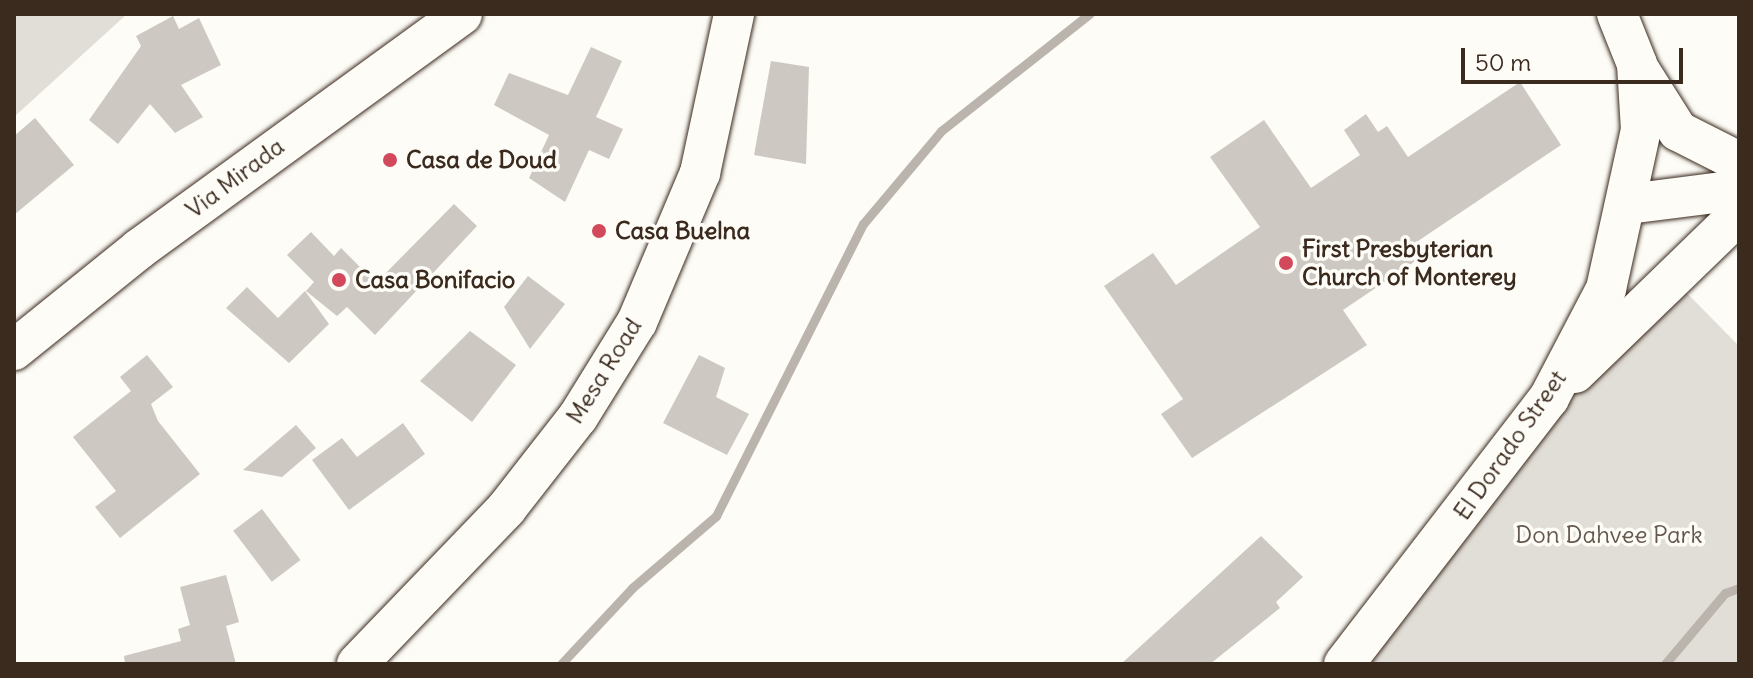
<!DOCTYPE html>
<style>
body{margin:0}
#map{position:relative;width:1753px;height:678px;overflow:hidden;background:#fdfcf7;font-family:Delius,sans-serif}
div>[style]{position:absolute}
.green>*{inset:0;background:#e1ded7}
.stream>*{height:9px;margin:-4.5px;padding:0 4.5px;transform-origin:4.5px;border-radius:4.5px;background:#bbb4ad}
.building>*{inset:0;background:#cdc8c2;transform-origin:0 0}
.roads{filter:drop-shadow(0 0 2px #3b2a1e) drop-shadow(0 0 2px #3b2a1e)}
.minor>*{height:40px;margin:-20px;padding:0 20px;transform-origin:20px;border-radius:20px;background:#fdfcf7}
.dots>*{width:22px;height:22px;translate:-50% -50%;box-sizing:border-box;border:4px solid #fdfcf7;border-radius:50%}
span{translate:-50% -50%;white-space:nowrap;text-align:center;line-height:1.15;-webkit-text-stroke:7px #fdfcf7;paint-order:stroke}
.poi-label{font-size:24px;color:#3b2a1e;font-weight:700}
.left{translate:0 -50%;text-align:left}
.street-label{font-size:24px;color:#3b2a1e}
.park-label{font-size:24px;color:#64574c}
.frame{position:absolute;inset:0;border:16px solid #3b2a1e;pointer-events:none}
.scale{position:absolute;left:1461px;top:48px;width:222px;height:36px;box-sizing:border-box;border:4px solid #3b2a1e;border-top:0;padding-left:10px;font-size:24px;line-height:28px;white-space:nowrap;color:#3b2a1e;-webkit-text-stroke:6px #fdfcf7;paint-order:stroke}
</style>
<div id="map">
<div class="green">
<div style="clip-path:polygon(14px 14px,127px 14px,14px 117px)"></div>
<div style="clip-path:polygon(1671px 277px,1739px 346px,1739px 664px,1344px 664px)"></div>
</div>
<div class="stream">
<div style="left:561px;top:664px;width:104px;rotate:-46.9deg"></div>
<div style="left:632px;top:588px;width:111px;rotate:-40.6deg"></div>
<div style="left:716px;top:516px;width:327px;rotate:-63.3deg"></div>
<div style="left:863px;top:224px;width:121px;rotate:-50deg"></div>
<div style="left:941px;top:131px;width:189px;rotate:-38.3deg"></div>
<div style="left:1665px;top:664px;width:93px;rotate:-49.8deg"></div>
<div style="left:1725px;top:593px;width:15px;rotate:-20deg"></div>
</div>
<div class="building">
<div style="clip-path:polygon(173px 16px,179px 29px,199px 18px,221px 65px,181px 85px,203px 117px,175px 133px,150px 104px,118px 144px,89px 120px,141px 46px,136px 36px)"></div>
<div style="clip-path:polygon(591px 47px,622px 61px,596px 117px,623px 129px,609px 159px,589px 150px,565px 202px,529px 178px,549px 135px,494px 105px,509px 73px,568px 95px)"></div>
<div style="clip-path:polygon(771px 61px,809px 67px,806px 164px,754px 155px)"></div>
<div style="clip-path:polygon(1520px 82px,1561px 145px,1418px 241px,1426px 254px,1343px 310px,1367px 345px,1192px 458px,1161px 414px,1183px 399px,1104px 286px,1153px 253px,1176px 285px,1260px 227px,1210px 157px,1264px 120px,1311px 188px,1360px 155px,1344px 130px,1366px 114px,1378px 132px,1387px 126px,1408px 157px)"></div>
<div style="clip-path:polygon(35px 118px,74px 165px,14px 215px,14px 136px)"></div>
<div style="clip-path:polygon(454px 204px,477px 226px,375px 335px,347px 307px,337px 316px,306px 291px,314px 282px,287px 255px,311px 232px,334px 256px,341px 248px,376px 283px)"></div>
<div style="clip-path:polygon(528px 276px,565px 304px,530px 349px,504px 307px)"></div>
<div style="clip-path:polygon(247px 287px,278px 318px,305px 291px,329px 324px,289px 363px,226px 308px)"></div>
<div style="clip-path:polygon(470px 331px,516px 365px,472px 422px,420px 381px)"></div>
<div style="clip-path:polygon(147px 355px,173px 387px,151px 404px,158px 421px,200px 474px,120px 538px,95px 507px,116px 491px,73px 437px,131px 391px,120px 377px)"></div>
<div style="clip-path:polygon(699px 355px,725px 368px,716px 397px,749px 414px,727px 455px,663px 423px)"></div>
<div style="clip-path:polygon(403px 423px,425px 454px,349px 510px,312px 460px,342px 438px,357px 457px)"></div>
<div style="clip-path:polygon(296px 425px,316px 448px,282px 477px,243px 470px)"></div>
<div style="left:262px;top:509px;width:64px;height:36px;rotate:53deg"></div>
<div style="clip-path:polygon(1261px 536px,1303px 577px,1276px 602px,1280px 608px,1210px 664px,1121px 664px)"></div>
<div style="clip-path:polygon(226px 575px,239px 622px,226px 626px,236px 664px,125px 664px,124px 656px,181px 641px,178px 629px,190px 625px,180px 587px)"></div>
</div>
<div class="roads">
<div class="minor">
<div style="left:1640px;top:71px;width:71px;rotate:57.7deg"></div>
<div style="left:1678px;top:131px;width:68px;rotate:26.9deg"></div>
<div style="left:1628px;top:204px;width:112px;rotate:-7.2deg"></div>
<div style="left:14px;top:350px;width:161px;rotate:-38.9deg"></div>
<div style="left:139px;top:249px;width:399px;rotate:-36deg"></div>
<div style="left:1575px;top:373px;width:228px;rotate:-44.1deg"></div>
<div style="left:357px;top:664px;width:215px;rotate:-46.1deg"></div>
<div style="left:506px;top:509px;width:117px;rotate:-52deg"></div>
<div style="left:578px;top:417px;width:112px;rotate:-58.2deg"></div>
<div style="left:637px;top:322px;width:162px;rotate:-67.1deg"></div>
<div style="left:700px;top:173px;width:163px;rotate:-77.9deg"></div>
<div style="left:1344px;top:664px;width:336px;rotate:-52.4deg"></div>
<div style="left:1549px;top:398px;width:123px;rotate:-62.4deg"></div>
<div style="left:1606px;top:289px;width:163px;rotate:-77.6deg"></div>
<div style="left:1641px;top:130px;width:66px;rotate:-93.5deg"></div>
<div style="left:1637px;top:64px;width:54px;rotate:-111.8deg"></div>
</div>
</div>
<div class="dots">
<div style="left:390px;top:160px;background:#d1495b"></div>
<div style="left:599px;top:231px;background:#d1495b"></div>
<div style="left:1286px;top:263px;background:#d1495b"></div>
<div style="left:339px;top:280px;background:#d1495b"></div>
</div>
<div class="poi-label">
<span class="left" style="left:406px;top:160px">Casa de Doud</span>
<span class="left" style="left:615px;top:231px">Casa Buelna</span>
<span class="left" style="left:1302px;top:263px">First Presbyterian<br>Church of Monterey</span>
<span class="left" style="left:355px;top:280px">Casa Bonifacio</span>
</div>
<div class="street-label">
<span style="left:235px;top:178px;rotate:-37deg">Via Mirada</span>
<span style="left:604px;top:371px;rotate:-58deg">Mesa Road</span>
<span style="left:1510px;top:445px;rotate:-55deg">El Dorado Street</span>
</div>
<div class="park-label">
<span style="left:1609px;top:535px">Don Dahvee Park</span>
</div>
<div class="frame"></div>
<div class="scale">50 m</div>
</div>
